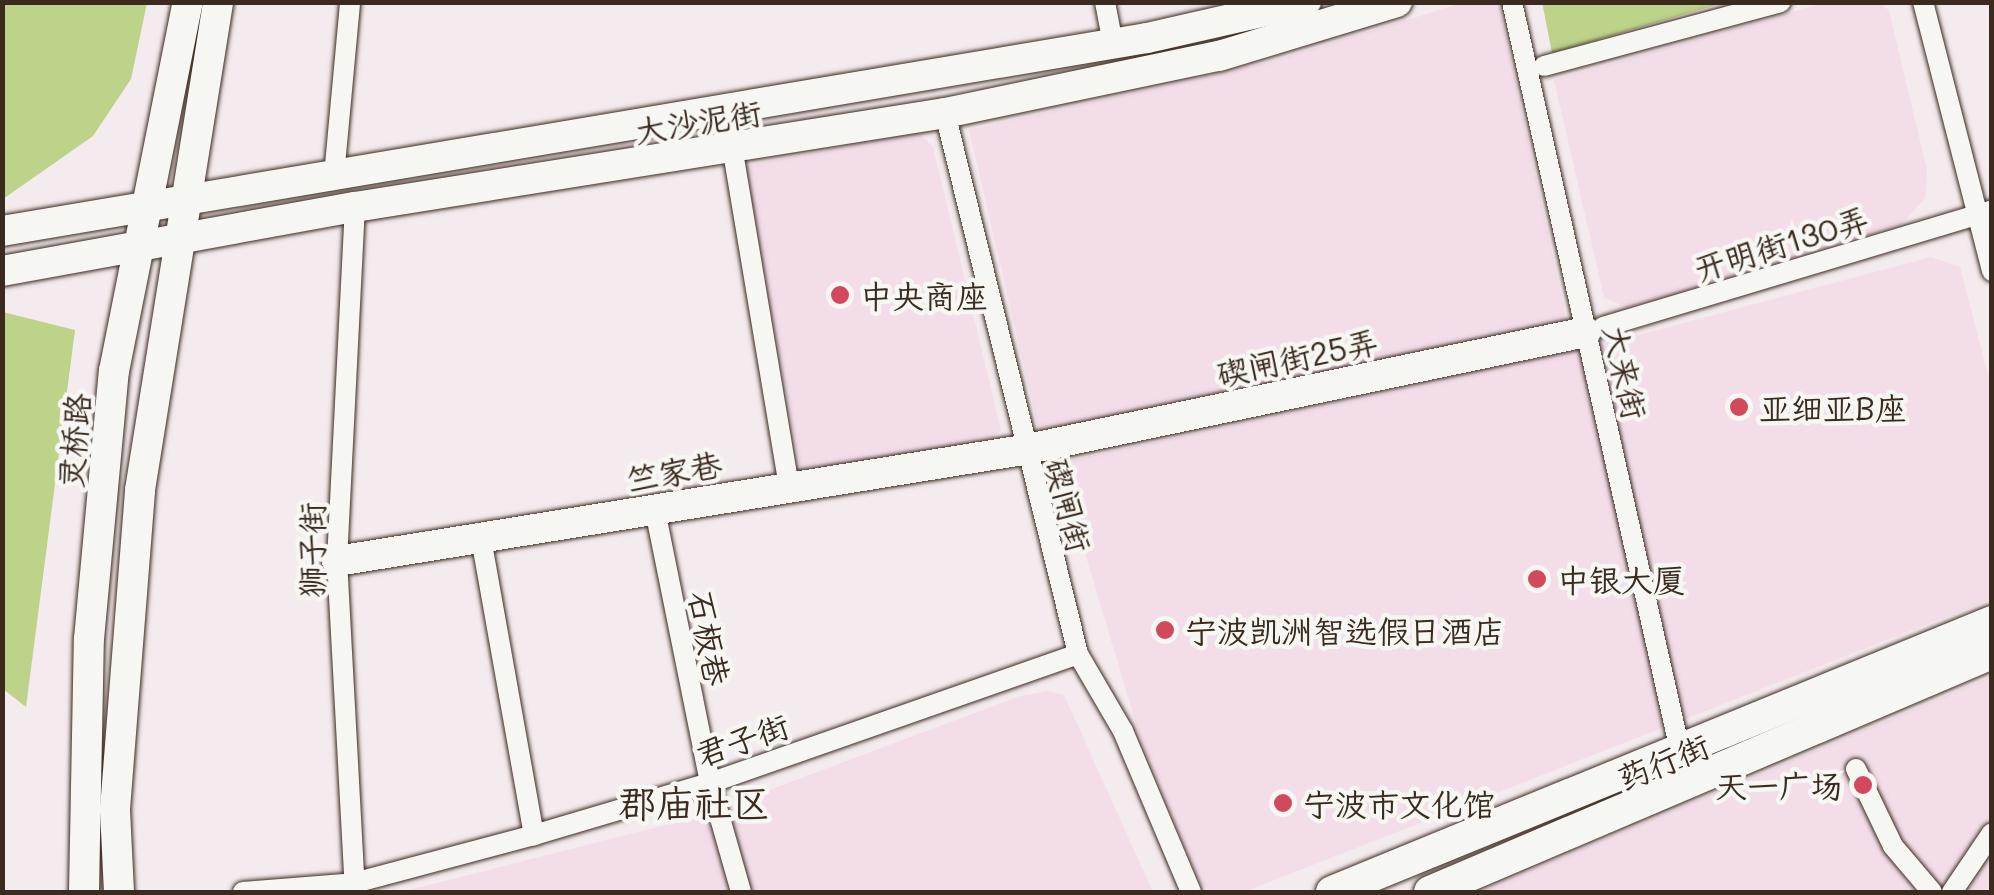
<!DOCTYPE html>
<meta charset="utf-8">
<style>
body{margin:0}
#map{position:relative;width:1994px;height:895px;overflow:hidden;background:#f4ebee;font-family:Mali,"LXGW WenKai TC",sans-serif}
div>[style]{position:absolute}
.built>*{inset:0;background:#f2dde9}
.green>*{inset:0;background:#bdd389}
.roads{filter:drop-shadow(0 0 2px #3b2a1e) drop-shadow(0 0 2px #3b2a1e)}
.street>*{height:20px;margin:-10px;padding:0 10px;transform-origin:10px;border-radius:10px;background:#f6f6f2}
.secondary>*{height:30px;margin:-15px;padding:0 15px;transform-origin:15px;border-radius:15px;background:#f6f6f2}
.primary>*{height:32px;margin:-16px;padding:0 16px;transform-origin:16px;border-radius:16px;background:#f6f6f2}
.dots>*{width:28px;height:28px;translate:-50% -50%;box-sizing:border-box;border:5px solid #f6f6f2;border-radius:50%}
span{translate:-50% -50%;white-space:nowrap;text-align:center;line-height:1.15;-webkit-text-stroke:9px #f6f6f2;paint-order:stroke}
.street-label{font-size:32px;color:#3b2a1e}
.poi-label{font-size:32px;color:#3b2a1e}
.left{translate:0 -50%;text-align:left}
.right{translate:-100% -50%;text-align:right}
.quarter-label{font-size:38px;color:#3b2a1e}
.frame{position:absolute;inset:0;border:5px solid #3b2a1e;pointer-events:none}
</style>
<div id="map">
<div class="built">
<div style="clip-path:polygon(1827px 2px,1881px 3px,1889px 11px,1927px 170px,1925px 198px,1901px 225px,1655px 300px,1625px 307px,1604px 297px,1554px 80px)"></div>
<div style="clip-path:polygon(1462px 3px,1499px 3px,1568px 328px,1040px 435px,969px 130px,1269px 62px)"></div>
<div style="clip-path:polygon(918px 132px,933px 147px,1001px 430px,985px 444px,801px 473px,745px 166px)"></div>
<div style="clip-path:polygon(1931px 257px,1960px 267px,1991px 386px,1991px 599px,1244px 892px,1212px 892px,1200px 883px,1143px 747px,1058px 463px,1616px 341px)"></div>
<div style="clip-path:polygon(1991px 677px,1991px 892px,1478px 892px)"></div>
<div style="clip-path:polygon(1048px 691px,1064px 695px,1153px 892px,752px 892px,732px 825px,737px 802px,1020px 696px)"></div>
<div style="clip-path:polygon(705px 815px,715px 821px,733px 892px,401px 892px)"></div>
</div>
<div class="green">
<div style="clip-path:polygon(1542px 2px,1723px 2px,1723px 3px,1552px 53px)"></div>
<div style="clip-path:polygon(2px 3px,147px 3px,131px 79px,93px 136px,3px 199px)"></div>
<div style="clip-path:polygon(3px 312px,75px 330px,26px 707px,3px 689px)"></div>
</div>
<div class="roads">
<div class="street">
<div style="left:1105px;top:2px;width:43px;rotate:79.2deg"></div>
<div style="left:1512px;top:2px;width:772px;rotate:77.35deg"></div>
<div style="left:1923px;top:2px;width:278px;rotate:75.6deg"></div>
<div style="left:1544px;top:66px;width:245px;rotate:-15.1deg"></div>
<div style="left:945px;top:113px;width:557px;rotate:76.19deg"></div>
<div style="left:1078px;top:654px;width:89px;rotate:59.7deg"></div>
<div style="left:1123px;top:731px;width:175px;rotate:67.1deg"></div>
<div style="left:733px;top:152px;width:340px;rotate:80.5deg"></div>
<div style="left:334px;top:176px;width:175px;rotate:-84.7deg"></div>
<div style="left:1603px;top:327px;width:406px;rotate:-16.7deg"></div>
<div style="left:655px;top:510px;width:278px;rotate:78.6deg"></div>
<div style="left:710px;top:783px;width:113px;rotate:74.1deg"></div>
<div style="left:481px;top:538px;width:302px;rotate:79.9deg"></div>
<div style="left:1856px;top:769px;width:85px;rotate:64.3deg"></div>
<div style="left:1893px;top:846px;width:60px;rotate:49.7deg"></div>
<div style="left:243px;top:892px;width:111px;rotate:-4.6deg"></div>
<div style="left:354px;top:883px;width:186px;rotate:-14.9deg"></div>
<div style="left:534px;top:835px;width:184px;rotate:-16.5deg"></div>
<div style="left:710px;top:783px;width:390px;rotate:-19.3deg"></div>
<div style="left:355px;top:892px;width:331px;rotate:-93.1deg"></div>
<div style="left:337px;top:561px;width:354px;rotate:-87.1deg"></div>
<div style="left:1952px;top:892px;width:71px;rotate:-55.9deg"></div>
</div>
<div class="secondary">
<div style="left:2px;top:231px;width:1161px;rotate:-9.57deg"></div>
<div style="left:1147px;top:38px;width:163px;rotate:-12.8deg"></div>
<div style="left:2px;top:271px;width:359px;rotate:-10.3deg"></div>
<div style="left:355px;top:207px;width:597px;rotate:-9.05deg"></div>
<div style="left:945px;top:113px;width:280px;rotate:-11.8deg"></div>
<div style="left:1219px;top:56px;width:186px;rotate:-16.9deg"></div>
<div style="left:337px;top:561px;width:695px;rotate:-9.19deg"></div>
<div style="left:1023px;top:450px;width:575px;rotate:-11.84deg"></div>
<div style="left:84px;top:892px;width:253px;rotate:-88.9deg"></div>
<div style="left:89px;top:639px;width:269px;rotate:-84.7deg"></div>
<div style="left:114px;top:371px;width:376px;rotate:-78.7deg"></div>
<div style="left:119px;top:892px;width:83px;rotate:-92.8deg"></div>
<div style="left:115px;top:809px;width:320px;rotate:-85.5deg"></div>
<div style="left:140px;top:490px;width:494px;rotate:-80.9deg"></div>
</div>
<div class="primary">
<div style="left:1332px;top:892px;width:713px;rotate:-22.25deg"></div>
<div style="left:1430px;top:892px;width:611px;rotate:-23.04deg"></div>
</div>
</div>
<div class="dots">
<div style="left:840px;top:295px;background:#d1495b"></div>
<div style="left:1739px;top:407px;background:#d1495b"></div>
<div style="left:1537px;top:579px;background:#d1495b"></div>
<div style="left:1165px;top:630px;background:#d1495b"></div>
<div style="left:1863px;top:785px;background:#d1495b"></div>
<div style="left:1283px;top:803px;background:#d1495b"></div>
</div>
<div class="street-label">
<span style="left:698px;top:121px;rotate:-9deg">大沙泥街</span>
<span style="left:1781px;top:243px;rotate:-17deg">开明街130弄</span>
<span style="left:1297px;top:357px;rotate:-12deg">碶闸街25弄</span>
<span style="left:1626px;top:372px;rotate:77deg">大来街</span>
<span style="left:73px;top:441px;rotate:-85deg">灵桥路</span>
<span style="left:674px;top:471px;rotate:-10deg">竺家巷</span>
<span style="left:1069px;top:505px;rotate:75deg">碶闸街</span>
<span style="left:311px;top:550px;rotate:-90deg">狮子街</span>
<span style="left:710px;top:638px;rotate:79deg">石板巷</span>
<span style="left:742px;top:739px;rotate:-19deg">君子街</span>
<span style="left:1663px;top:761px;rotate:-22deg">药行街</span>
</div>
<div class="poi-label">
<span class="left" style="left:860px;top:295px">中央商座</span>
<span class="left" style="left:1759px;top:407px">亚细亚B座</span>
<span class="left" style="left:1557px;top:579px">中银大厦</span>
<span class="left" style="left:1185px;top:630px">宁波凯洲智选假日酒店</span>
<span class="right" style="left:1843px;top:785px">天一广场</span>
<span class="left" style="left:1303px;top:803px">宁波市文化馆</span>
</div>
<div class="quarter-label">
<span style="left:694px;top:803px">郡庙社区</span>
</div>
<div class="frame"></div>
</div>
